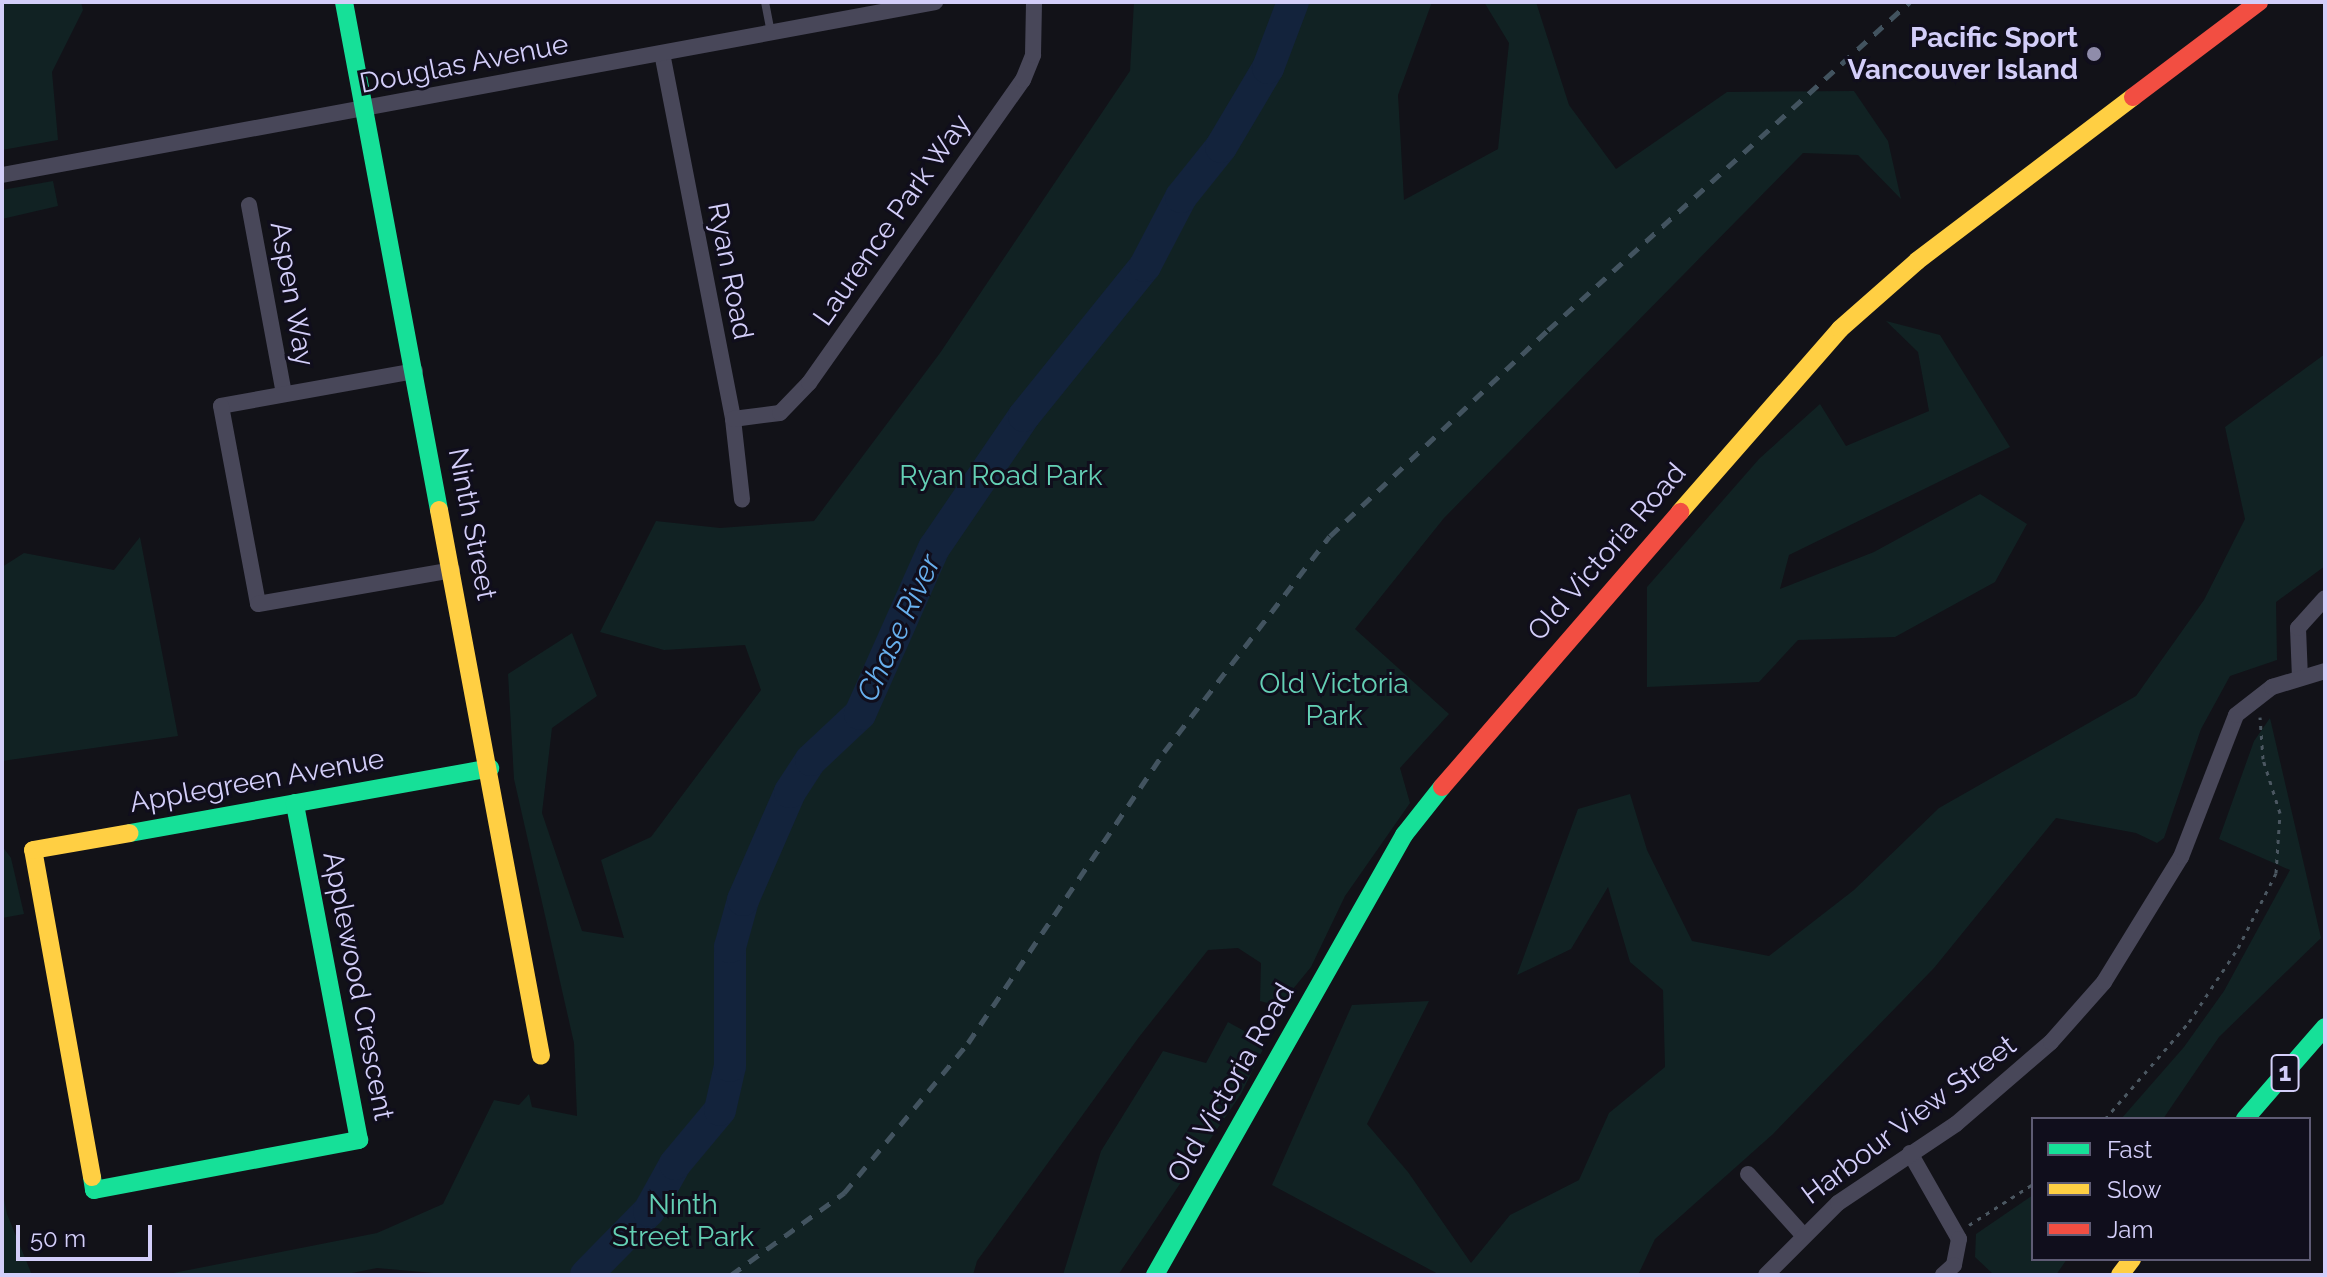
<!DOCTYPE html>
<style>
body{margin:0}
#map{position:relative;width:2327px;height:1277px;overflow:hidden;background:#121218;font-family:Raleway,sans-serif}
div>[style]{position:absolute}
.green>*{inset:0;background:#112223}
.river>*{height:32px;margin:-16px;padding:0 16px;transform-origin:16px;border-radius:16px;background:#13233c}
.path>*{height:3px;margin-top:-1.5px;transform-origin:0;background:repeating-linear-gradient(90deg,#4b5761 0 4px,transparent 0 10px)}
.lane>*{height:8px;margin:-4px;padding:0 4px;transform-origin:4px;border-radius:4px;background:#484759}
.street>*{height:16px;margin:-8px;padding:0 8px;transform-origin:8px;border-radius:8px;background:#484759}
.fast>*{height:18px;margin:-9px;padding:0 9px;transform-origin:9px;border-radius:9px;background:#16e098}
.slow>*{height:18px;margin:-9px;padding:0 9px;transform-origin:9px;border-radius:9px;background:#ffcf43}
.jam>*{height:18px;margin:-9px;padding:0 9px;transform-origin:9px;border-radius:9px;background:#f24e42}
.rail>*{height:5px;margin-top:-2.5px;transform-origin:0;background:repeating-linear-gradient(90deg,#42535f 0 12px,transparent 0 22px)}
.dots>*{width:22px;height:22px;translate:-50% -50%;box-sizing:border-box;border:4px solid #100e1c;border-radius:50%}
span{translate:-50% -50%;white-space:nowrap;text-align:center;line-height:1.15;-webkit-text-stroke:6px #100e1c;paint-order:stroke}
.shield-label span{padding:2px 6px;background:#100e1c;border:2px solid;border-radius:6px;-webkit-text-stroke-width:0}
.shield-label{font-size:26px;color:#d3cef9;font-weight:700}
.poi-label{font-size:28px;color:#d3cef9;font-weight:700}
.right{translate:-100% -50%;text-align:right}
.street-label{font-size:28px;color:#d3cef9}
.park-label{font-size:28px;color:#64d0b5}
.water-label{font-size:30px;color:#68b0ee;font-style:italic}
.frame{position:absolute;inset:0;border:4px solid #d3cef9;pointer-events:none}
.legend{position:absolute;left:2031px;top:1117px;width:280px;height:144px;box-sizing:border-box;background:#100e1c;border:2px solid #5e5b74;margin:0;padding:10px 14px;list-style:none;font-size:24px;color:#d3cef9}
.legend li{display:flex;align-items:center;gap:16px;height:40px}
.legend b{width:40px;border:2px solid #5e5b74}
.scale{position:absolute;left:16px;top:1225px;width:136px;height:36px;box-sizing:border-box;border:4px solid #d3cef9;border-top:0;padding-left:10px;font-size:24px;line-height:28px;white-space:nowrap;color:#d3cef9;-webkit-text-stroke:6px #100e1c;paint-order:stroke}
</style>
<div id="map">
<div class="green">
<div style="clip-path:polygon(2px 2px,81px 2px,83px 10px,52px 72px,58px 140px,2px 150px)"></div>
<div style="clip-path:polygon(1134px 2px,1432px 2px,1398px 95px,1404px 200px,1498px 149px,1509px 43px,1484px 2px,1536px 2px,1569px 105px,1616px 169px,1727px 92px,1854px 91px,1888px 141px,1901px 199px,1858px 155px,1803px 153px,1444px 518px,1355px 629px,1449px 714px,1400px 768px,1410px 803px,1345px 896px,1311px 967px,1279px 1006px,1260px 1001px,1261px 963px,1238px 948px,1208px 950px,1139px 1037px,977px 1261px,973px 1275px,456px 1275px,377px 1268px,342px 1275px,163px 1275px,377px 1233px,443px 1204px,494px 1100px,519px 1105px,529px 1094px,532px 1107px,577px 1116px,574px 1043px,514px 779px,508px 674px,572px 633px,597px 696px,552px 728px,542px 813px,582px 931px,624px 938px,601px 860px,651px 837px,761px 690px,745px 645px,664px 650px,600px 632px,656px 521px,720px 528px,814px 521px,940px 353px,1130px 71px)"></div>
<div style="clip-path:polygon(53px 181px,58px 206px,2px 219px,2px 190px)"></div>
<div style="clip-path:polygon(1886px 321px,1940px 335px,2010px 447px,1789px 555px,1780px 589px,1874px 552px,1980px 494px,2027px 524px,1995px 582px,1895px 637px,1798px 640px,1759px 682px,1647px 687px,1647px 587px,1759px 459px,1820px 404px,1846px 446px,1929px 411px,1918px 352px)"></div>
<div style="clip-path:polygon(2325px 354px,2325px 566px,2276px 602px,2277px 660px,2230px 676px,2201px 729px,2164px 838px,2157px 843px,2136px 833px,2056px 818px,1934px 968px,1773px 1134px,1655px 1239px,1638px 1275px,1440px 1275px,1272px 1185px,1352px 1005px,1429px 1001px,1367px 1124px,1408px 1172px,1471px 1263px,1510px 1215px,1579px 1180px,1609px 1113px,1665px 1067px,1663px 990px,1630px 962px,1608px 887px,1571px 949px,1517px 975px,1578px 809px,1630px 794px,1647px 850px,1692px 941px,1769px 956px,1854px 890px,1939px 808px,2136px 696px,2204px 600px,2245px 519px,2225px 427px)"></div>
<div style="clip-path:polygon(140px 537px,178px 736px,2px 761px,2px 567px,24px 553px,114px 570px)"></div>
<div style="clip-path:polygon(2270px 718px,2321px 938px,2219px 1037px,2163px 1119px,2121px 1119px,2184px 1047px,2224px 991px,2290px 870px,2219px 839px,2254px 741px)"></div>
<div style="clip-path:polygon(2px 846px,11px 858px,24px 914px,2px 918px)"></div>
<div style="clip-path:polygon(1228px 1022px,1266px 1043px,1241px 1094px,1118px 1275px,1063px 1275px,1101px 1151px,1163px 1051px,1206px 1063px)"></div>
<div style="clip-path:polygon(2px 1189px,7px 1214px,32px 1275px,2px 1275px)"></div>
<div style="clip-path:polygon(2033px 1195px,2033px 1259px,2067px 1259px,2056px 1275px,1994px 1275px,1975px 1257px,1976px 1234px)"></div>
</div>
<div class="river">
<div style="left:586px;top:1275px;width:90px;rotate:-45.5deg"></div>
<div style="left:649px;top:1211px;width:54px;rotate:-61deg"></div>
<div style="left:675px;top:1164px;width:70px;rotate:-50.2deg"></div>
<div style="left:720px;top:1110px;width:45px;rotate:-77.2deg"></div>
<div style="left:730px;top:1066px;width:119px;rotate:-90deg"></div>
<div style="left:730px;top:947px;width:49px;rotate:-74.5deg"></div>
<div style="left:743px;top:900px;width:118px;rotate:-66.5deg"></div>
<div style="left:790px;top:792px;width:38px;rotate:-57deg"></div>
<div style="left:811px;top:760px;width:67px;rotate:-43.2deg"></div>
<div style="left:860px;top:714px;width:182px;rotate:-66deg"></div>
<div style="left:934px;top:548px;width:160px;rotate:-55.7deg"></div>
<div style="left:1024px;top:416px;width:193px;rotate:-51.1deg"></div>
<div style="left:1145px;top:266px;width:78px;rotate:-62.4deg"></div>
<div style="left:1181px;top:197px;width:64px;rotate:-51.3deg"></div>
<div style="left:1221px;top:147px;width:92px;rotate:-59.3deg"></div>
<div style="left:1268px;top:68px;width:71px;rotate:-69.3deg"></div>
</div>
<div class="path">
<div style="left:2105px;top:1119px;width:128px;rotate:-49.1deg"></div>
<div style="left:2189px;top:1022px;width:89px;rotate:-56.5deg"></div>
<div style="left:2238px;top:948px;width:84px;rotate:-63.1deg"></div>
<div style="left:2276px;top:873px;width:60px;rotate:-86.2deg"></div>
<div style="left:2280px;top:813px;width:57px;rotate:-107.5deg"></div>
<div style="left:2263px;top:759px;width:42px;rotate:-94.1deg"></div>
<div style="left:1969px;top:1225px;width:76px;rotate:-32.6deg"></div>
</div>
<div class="lane">
<div style="left:765px;top:2px;width:31px;rotate:79deg"></div>
</div>
<div class="street">
<div style="left:662px;top:53px;width:373px;rotate:79deg"></div>
<div style="left:733px;top:419px;width:81px;rotate:83.6deg"></div>
<div style="left:2px;top:175px;width:949px;rotate:-10.5deg"></div>
<div style="left:249px;top:205px;width:191px;rotate:79.5deg"></div>
<div style="left:415px;top:371px;width:197px;rotate:169.8deg"></div>
<div style="left:221px;top:406px;width:201px;rotate:79.4deg"></div>
<div style="left:258px;top:604px;width:197px;rotate:-9.9deg"></div>
<div style="left:733px;top:419px;width:47px;rotate:-7.3deg"></div>
<div style="left:780px;top:413px;width:42px;rotate:-46deg"></div>
<div style="left:809px;top:383px;width:371px;rotate:-54.8deg"></div>
<div style="left:1023px;top:80px;width:27px;rotate:-68deg"></div>
<div style="left:1033px;top:55px;width:53px;rotate:-88.9deg"></div>
<div style="left:2300px;top:678px;width:50px;rotate:-92.3deg"></div>
<div style="left:2298px;top:628px;width:40px;rotate:-48deg"></div>
<div style="left:1910px;top:1153px;width:99px;rotate:60.3deg"></div>
<div style="left:1959px;top:1239px;width:26px;rotate:101deg"></div>
<div style="left:1954px;top:1265px;width:15px;rotate:138deg"></div>
<div style="left:1748px;top:1174px;width:82px;rotate:48deg"></div>
<div style="left:1766px;top:1275px;width:102px;rotate:-45deg"></div>
<div style="left:1838px;top:1203px;width:142px;rotate:-33.8deg"></div>
<div style="left:1956px;top:1124px;width:125px;rotate:-40.8deg"></div>
<div style="left:2051px;top:1042px;width:80px;rotate:-48.5deg"></div>
<div style="left:2104px;top:982px;width:147px;rotate:-58.4deg"></div>
<div style="left:2181px;top:857px;width:152px;rotate:-68.8deg"></div>
<div style="left:2236px;top:715px;width:46px;rotate:-37.9deg"></div>
<div style="left:2272px;top:687px;width:55px;rotate:-16.8deg"></div>
</div>
<div class="fast">
<div style="left:344px;top:2px;width:517px;rotate:79.41deg"></div>
<div style="left:130px;top:833px;width:366px;rotate:-10.2deg"></div>
<div style="left:2245px;top:1119px;width:122px;rotate:-49deg"></div>
<div style="left:92px;top:1177px;width:13px;rotate:81deg"></div>
<div style="left:94px;top:1190px;width:270px;rotate:-10.7deg"></div>
<div style="left:359px;top:1140px;width:343px;rotate:-100.8deg"></div>
<div style="left:1155px;top:1275px;width:506px;rotate:-60.49deg"></div>
<div style="left:1404px;top:835px;width:61px;rotate:-51.6deg"></div>
</div>
<div class="slow">
<div style="left:439px;top:510px;width:555px;rotate:79.42deg"></div>
<div style="left:1680px;top:512px;width:243px;rotate:-48.8deg"></div>
<div style="left:1840px;top:329px;width:103px;rotate:-41.4deg"></div>
<div style="left:1917px;top:261px;width:271px;rotate:-37.2deg"></div>
<div style="left:92px;top:1177px;width:332px;rotate:-100.2deg"></div>
<div style="left:33px;top:850px;width:98px;rotate:-9.9deg"></div>
<div style="left:2120px;top:1275px;width:20px;rotate:-53deg"></div>
</div>
<div class="jam">
<div style="left:2133px;top:97px;width:158px;rotate:-37deg"></div>
<div style="left:1442px;top:787px;width:364px;rotate:-49.1deg"></div>
</div>
<div class="rail">
<div style="left:731px;top:1275px;width:140px;rotate:-36deg"></div>
<div style="left:844px;top:1193px;width:195px;rotate:-50.4deg"></div>
<div style="left:968px;top:1043px;width:351px;rotate:-56deg"></div>
<div style="left:1164px;top:752px;width:272px;rotate:-52.5deg"></div>
<div style="left:1330px;top:536px;width:300px;rotate:-43.4deg"></div>
<div style="left:1548px;top:330px;width:488px;rotate:-42.2deg"></div>
</div>
<div class="dots">
<div style="left:2094px;top:54px;background:#8f8caa"></div>
</div>
<div class="shield-label">
<span style="left:2285px;top:1073px">1</span>
</div>
<div class="poi-label">
<span class="right" style="left:2078px;top:54px">Pacific Sport<br>Vancouver Island</span>
</div>
<div class="street-label">
<span style="left:464px;top:64px;rotate:-11deg">Douglas Avenue</span>
<span style="left:892px;top:220px;rotate:-55deg">Laurence Park Way</span>
<span style="left:730px;top:271px;rotate:79deg">Ryan Road</span>
<span style="left:292px;top:294px;rotate:80deg">Aspen Way</span>
<span style="left:472px;top:524px;rotate:79deg">Ninth Street</span>
<span style="left:1607px;top:552px;rotate:-49deg">Old Victoria Road</span>
<span style="left:257px;top:781px;rotate:-10deg">Applegreen Avenue</span>
<span style="left:358px;top:986px;rotate:79deg">Applewood Crescent</span>
<span style="left:1231px;top:1083px;rotate:-60deg">Old Victoria Road</span>
<span style="left:1909px;top:1120px;rotate:-37deg">Harbour View Street</span>
</div>
<div class="park-label">
<span style="left:1001px;top:476px">Ryan Road Park</span>
<span style="left:1334px;top:700px">Old Victoria<br>Park</span>
<span style="left:683px;top:1221px">Ninth<br>Street Park</span>
</div>
<div class="water-label">
<span style="left:899px;top:628px;rotate:-65deg">Chase River</span>
</div>
<div class="frame"></div>
<ul class="legend">
<li><b style="height:10px;background:#16e098"></b>Fast</li>
<li><b style="height:10px;background:#ffcf43"></b>Slow</li>
<li><b style="height:10px;background:#f24e42"></b>Jam</li>
</ul>
<div class="scale">50 m</div>
</div>
